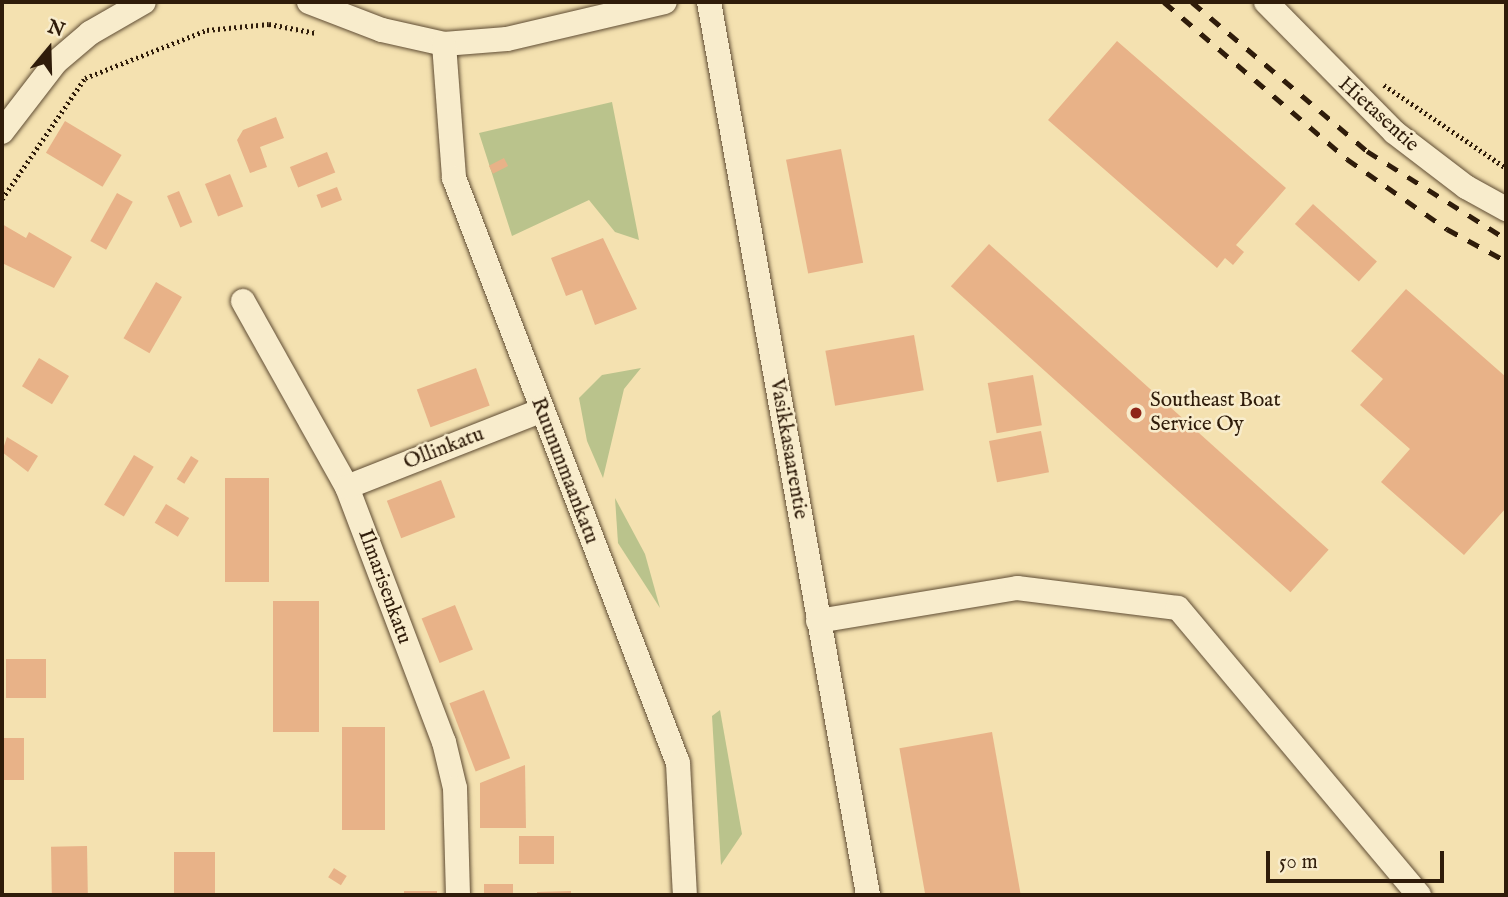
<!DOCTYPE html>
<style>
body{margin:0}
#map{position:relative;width:1508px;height:897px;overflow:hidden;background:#f4e1b0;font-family:"IM FELL English",serif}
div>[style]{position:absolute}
.green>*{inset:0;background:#bac38c}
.building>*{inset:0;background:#e8b288;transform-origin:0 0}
.path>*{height:4.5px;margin-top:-2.25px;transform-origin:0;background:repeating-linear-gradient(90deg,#2f1c0a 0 2px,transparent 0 5.5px)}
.roads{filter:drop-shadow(0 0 2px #604d34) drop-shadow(0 0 2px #604d34)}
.street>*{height:24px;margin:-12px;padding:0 12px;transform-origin:12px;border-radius:12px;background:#f8eccc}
.rail>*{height:5px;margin-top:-2.5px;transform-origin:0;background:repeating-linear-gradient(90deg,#2f1c0a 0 12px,transparent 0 24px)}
.dots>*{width:19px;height:19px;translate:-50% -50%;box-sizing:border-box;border:4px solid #f8eccc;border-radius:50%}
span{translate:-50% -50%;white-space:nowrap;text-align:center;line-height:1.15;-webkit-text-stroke:5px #f8eccc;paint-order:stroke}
.street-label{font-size:21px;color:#2f1c0a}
.poi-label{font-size:21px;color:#2f1c0a}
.left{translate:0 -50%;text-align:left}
.frame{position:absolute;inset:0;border:4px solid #2f1c0a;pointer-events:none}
.north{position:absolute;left:14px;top:14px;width:70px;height:70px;-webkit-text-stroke:5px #f8eccc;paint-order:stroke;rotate:19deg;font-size:19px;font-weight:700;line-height:28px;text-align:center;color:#2f1c0a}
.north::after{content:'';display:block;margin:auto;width:24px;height:32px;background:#2f1c0a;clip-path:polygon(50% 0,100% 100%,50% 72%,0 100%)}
.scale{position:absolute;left:1266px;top:851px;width:178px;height:32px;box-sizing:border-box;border:4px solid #2f1c0a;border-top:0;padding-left:9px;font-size:21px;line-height:24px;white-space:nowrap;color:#2f1c0a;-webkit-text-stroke:5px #f8eccc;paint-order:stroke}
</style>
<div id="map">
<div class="green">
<div style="clip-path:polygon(612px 102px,639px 240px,615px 232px,589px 200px,512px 236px,479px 133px)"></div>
<div style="clip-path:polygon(641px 368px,624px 389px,603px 478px,587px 441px,579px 398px,602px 375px)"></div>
<div style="clip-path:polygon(615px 498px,645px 554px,660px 608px,618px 543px)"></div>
<div style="clip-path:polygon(720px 710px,742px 834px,721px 865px,712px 716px)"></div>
</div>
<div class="building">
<div style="clip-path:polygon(1117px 41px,1286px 188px,1236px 245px,1244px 252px,1233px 265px,1225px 258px,1217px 268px,1048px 120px)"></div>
<div style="clip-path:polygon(276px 117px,284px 138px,260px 147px,267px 167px,250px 173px,237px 140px,243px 130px)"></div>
<div style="left:65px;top:121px;width:66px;height:37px;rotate:31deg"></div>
<div style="left:841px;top:149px;width:116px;height:56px;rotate:79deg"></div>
<div style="left:327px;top:152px;width:22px;height:40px;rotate:68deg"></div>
<div style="left:504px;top:158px;width:9px;height:17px;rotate:63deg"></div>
<div style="left:230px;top:174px;width:35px;height:27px;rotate:68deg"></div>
<div style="left:337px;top:187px;width:14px;height:22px;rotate:69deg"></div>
<div style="left:179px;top:191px;width:34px;height:13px;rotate:67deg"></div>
<div style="left:117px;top:193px;width:18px;height:55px;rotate:29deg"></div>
<div style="left:1313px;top:204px;width:86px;height:27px;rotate:42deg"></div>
<div style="clip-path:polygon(2px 224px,26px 238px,29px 232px,72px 257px,54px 288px,2px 263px)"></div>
<div style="clip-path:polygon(603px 238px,637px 309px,595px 325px,582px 290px,566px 296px,551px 258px)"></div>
<div style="left:989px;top:244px;width:457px;height:57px;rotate:42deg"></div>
<div style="left:156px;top:282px;width:30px;height:65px;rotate:30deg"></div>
<div style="clip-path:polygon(1406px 289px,1506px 377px,1506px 508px,1464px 555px,1381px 482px,1410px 449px,1360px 405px,1383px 379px,1351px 351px)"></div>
<div style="left:914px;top:335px;width:56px;height:90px;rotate:80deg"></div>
<div style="left:39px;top:358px;width:35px;height:33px;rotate:31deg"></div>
<div style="left:476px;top:368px;width:40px;height:63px;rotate:70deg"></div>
<div style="left:1033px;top:375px;width:51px;height:46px;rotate:80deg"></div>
<div style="left:1041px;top:431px;width:42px;height:53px;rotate:79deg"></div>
<div style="clip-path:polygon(7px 437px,38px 456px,28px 472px,2px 452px)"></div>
<div style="left:134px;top:455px;width:23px;height:58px;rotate:31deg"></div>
<div style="left:191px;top:456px;width:9px;height:27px;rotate:32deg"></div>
<div style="left:225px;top:478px;width:44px;height:104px"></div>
<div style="left:441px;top:480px;width:40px;height:58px;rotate:69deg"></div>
<div style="left:166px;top:504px;width:27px;height:22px;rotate:31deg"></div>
<div style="left:273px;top:601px;width:46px;height:131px"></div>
<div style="left:455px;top:605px;width:48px;height:36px;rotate:68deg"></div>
<div style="left:6px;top:659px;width:40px;height:39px"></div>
<div style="left:484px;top:690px;width:73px;height:37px;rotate:69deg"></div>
<div style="left:342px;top:727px;width:43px;height:103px"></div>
<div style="left:992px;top:732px;width:166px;height:94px;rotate:80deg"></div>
<div style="left:2px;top:738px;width:22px;height:42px"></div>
<div style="clip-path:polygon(525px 765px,526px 828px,480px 828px,480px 783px)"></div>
<div style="left:519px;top:836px;width:35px;height:28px"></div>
<div style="left:87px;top:846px;width:49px;height:36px;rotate:89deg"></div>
<div style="left:174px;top:852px;width:41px;height:43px"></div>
<div style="left:334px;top:868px;width:15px;height:11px;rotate:32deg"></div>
<div style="left:484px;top:884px;width:29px;height:11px"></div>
<div style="left:404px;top:891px;width:33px;height:4px"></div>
<div style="clip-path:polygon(571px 891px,571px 895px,537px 895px,537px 892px)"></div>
</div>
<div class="path">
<div style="left:1384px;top:85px;width:148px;rotate:34.2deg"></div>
<div style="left:2px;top:199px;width:147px;rotate:-55.6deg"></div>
<div style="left:85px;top:78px;width:131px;rotate:-21.5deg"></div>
<div style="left:207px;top:30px;width:62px;rotate:-5.5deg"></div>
<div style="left:269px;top:24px;width:48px;rotate:10.8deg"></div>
</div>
<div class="roads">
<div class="street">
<div style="left:309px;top:2px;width:78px;rotate:21deg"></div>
<div style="left:382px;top:30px;width:64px;rotate:12.7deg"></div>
<div style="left:444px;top:44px;width:63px;rotate:-4.5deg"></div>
<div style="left:507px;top:39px;width:162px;rotate:-13.2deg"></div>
<div style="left:709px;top:2px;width:907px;rotate:79.9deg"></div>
<div style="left:1266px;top:2px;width:182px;rotate:45.4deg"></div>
<div style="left:1394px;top:132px;width:91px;rotate:37.4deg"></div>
<div style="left:1466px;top:187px;width:46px;rotate:28.8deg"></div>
<div style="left:444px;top:44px;width:134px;rotate:85.7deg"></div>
<div style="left:454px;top:178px;width:626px;rotate:69.05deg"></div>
<div style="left:678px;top:763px;width:132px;rotate:87deg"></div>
<div style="left:2px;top:132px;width:88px;rotate:-52.4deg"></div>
<div style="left:56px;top:62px;width:45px;rotate:-40.5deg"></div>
<div style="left:90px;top:33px;width:62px;rotate:-29.9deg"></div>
<div style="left:243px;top:301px;width:213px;rotate:60.8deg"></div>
<div style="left:347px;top:487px;width:273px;rotate:69.2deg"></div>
<div style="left:444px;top:742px;width:47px;rotate:76.6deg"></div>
<div style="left:455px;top:788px;width:107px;rotate:88.4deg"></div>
<div style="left:347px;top:487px;width:207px;rotate:-21.5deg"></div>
<div style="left:818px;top:621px;width:202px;rotate:-9.4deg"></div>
<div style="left:1017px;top:588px;width:162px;rotate:7.1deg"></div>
<div style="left:1178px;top:608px;width:375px;rotate:50deg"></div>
</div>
</div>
<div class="rail">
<div style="left:1164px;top:2px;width:241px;rotate:40.6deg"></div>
<div style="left:1347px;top:159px;width:122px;rotate:35deg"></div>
<div style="left:1447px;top:229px;width:67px;rotate:28.5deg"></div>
<div style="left:1192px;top:2px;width:230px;rotate:40.4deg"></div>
<div style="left:1367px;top:151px;width:165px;rotate:32.3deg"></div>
</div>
<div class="dots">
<div style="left:1136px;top:413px;background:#8f2418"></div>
</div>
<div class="street-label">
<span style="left:1378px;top:115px;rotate:42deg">Hietasentie</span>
<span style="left:444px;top:449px;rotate:-21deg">Ollinkatu</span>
<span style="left:788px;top:449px;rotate:80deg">Vasikkasaarentie</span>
<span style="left:564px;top:471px;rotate:69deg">Ruununmaankatu</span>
<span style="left:384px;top:587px;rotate:70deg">Ilmarisenkatu</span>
</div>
<div class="poi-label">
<span class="left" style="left:1150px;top:413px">Southeast Boat<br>Service Oy</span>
</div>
<div class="frame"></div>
<div class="north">N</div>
<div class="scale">50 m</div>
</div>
